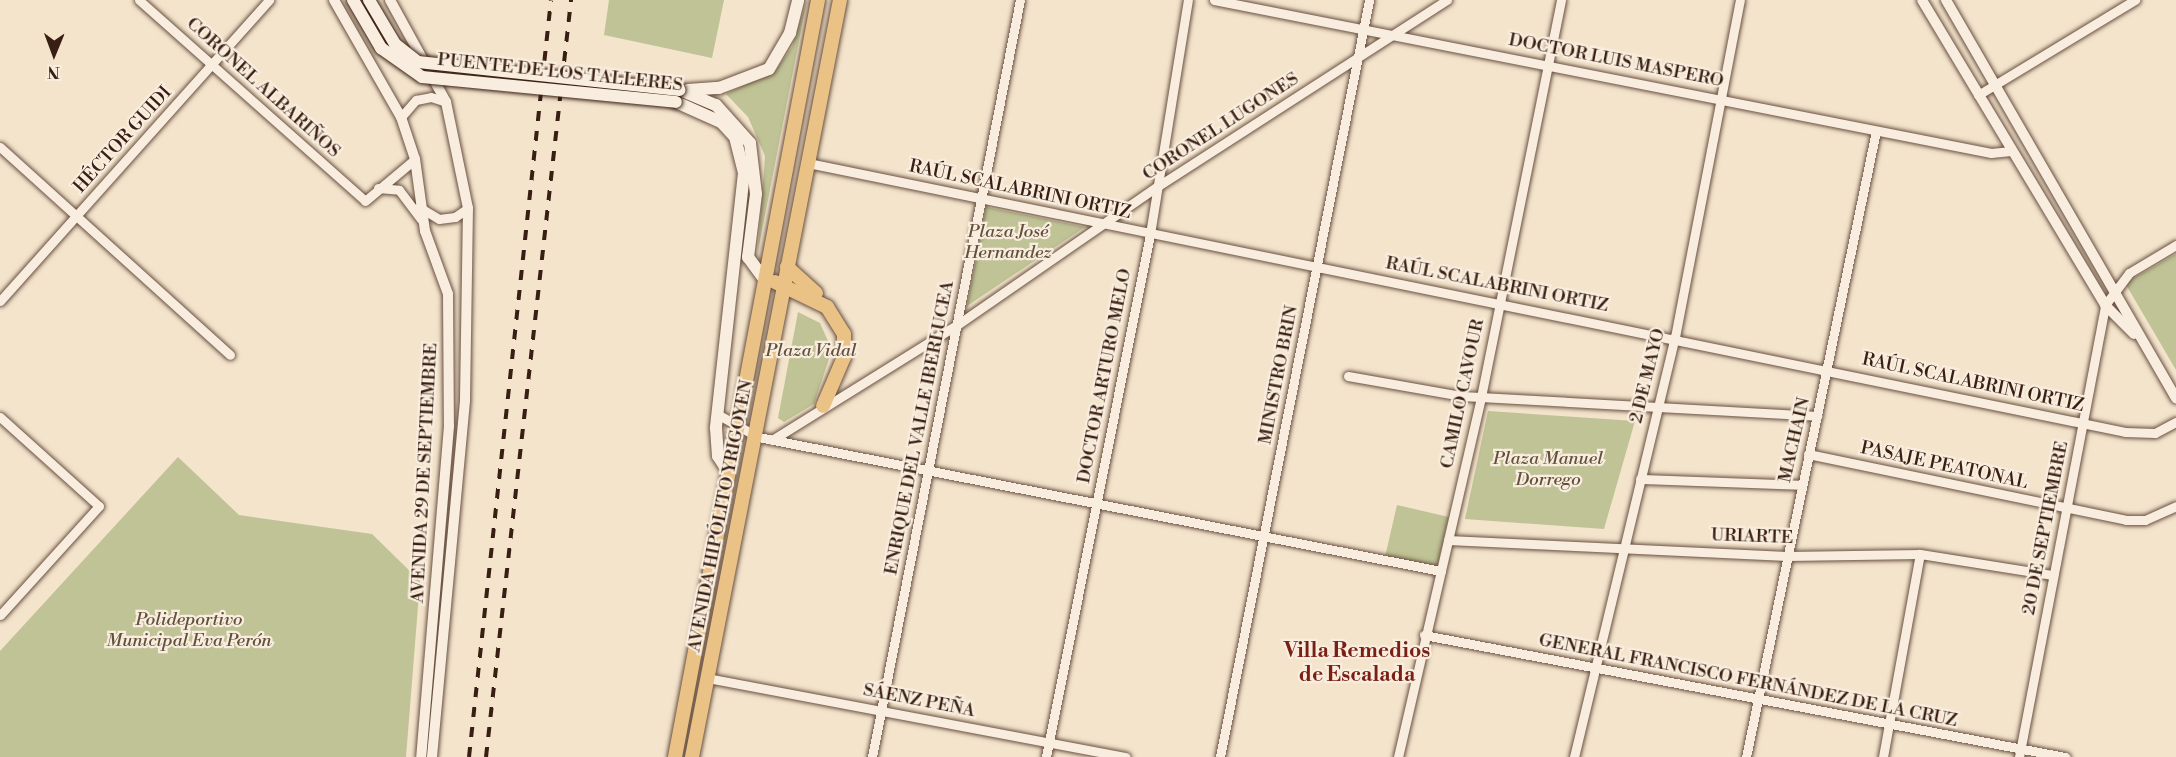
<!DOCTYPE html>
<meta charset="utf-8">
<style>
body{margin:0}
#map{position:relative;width:2176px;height:757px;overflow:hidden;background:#f4e4cc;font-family:"Libre Bodoni",serif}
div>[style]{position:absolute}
.green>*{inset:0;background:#bfc395;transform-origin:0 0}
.roads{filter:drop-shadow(0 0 2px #685041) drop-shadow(0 0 2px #685041)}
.minor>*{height:9px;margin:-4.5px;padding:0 4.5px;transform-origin:4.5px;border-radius:4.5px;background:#f8edde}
.tertiary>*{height:10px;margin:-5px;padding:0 5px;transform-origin:5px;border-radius:5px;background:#f8edde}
.secondary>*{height:12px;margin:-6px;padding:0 6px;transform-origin:6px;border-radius:6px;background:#f8edde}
.primary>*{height:14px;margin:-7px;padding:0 7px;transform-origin:7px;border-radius:7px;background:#eac286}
.rail>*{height:4px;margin-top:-2px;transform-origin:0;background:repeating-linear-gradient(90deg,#391f13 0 10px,transparent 0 20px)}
.bridges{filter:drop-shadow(0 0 2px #391f13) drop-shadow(0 0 2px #391f13)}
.secondary-bridge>*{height:12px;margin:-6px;padding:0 6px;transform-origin:6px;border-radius:6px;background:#f8edde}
span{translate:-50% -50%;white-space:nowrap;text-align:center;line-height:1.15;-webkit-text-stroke:4.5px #f8edde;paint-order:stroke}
.street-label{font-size:18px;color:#391f13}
.park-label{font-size:18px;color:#61503a;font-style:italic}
.quarter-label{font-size:21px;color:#7a1f14;font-weight:700}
.north{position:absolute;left:24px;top:24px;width:60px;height:60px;-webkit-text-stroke:4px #f8edde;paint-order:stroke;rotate:181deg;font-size:16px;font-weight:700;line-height:24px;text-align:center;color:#391f13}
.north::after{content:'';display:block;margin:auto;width:21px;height:27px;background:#391f13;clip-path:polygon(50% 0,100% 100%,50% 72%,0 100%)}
</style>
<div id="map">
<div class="green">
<div style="clip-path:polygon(609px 0,724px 0,712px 58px,604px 35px)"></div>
<div style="clip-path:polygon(807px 0,758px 251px,765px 156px,748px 117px,726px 94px,776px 70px,792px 47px)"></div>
<div style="clip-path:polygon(986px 207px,1085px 227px,967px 306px)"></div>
<div style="clip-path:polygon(2176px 254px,2176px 370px,2125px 283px)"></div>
<div style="clip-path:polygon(798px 312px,820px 323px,832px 350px,814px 404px,784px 422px,778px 418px)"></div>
<div style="clip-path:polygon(1488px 411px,1635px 421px,1604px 529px,1465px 519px)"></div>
<div style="clip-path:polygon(178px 457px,239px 515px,372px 534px,420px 581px,406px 757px,0 757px,0 651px)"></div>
<div style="left:1397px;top:505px;width:53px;height:54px;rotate:13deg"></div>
</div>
<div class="roads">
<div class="minor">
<div style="left:139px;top:0;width:302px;rotate:41.6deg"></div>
<div style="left:365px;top:201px;width:65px;rotate:-40deg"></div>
<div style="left:1214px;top:0;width:792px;rotate:11.14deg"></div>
<div style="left:1991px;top:153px;width:20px;rotate:-6deg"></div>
<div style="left:1978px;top:95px;width:184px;rotate:-31.2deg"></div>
<div style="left:401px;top:117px;width:23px;rotate:-49deg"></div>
<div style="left:416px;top:100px;width:15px;rotate:-11deg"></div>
<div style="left:431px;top:97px;width:16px;rotate:18deg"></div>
<div style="left:0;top:147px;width:310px;rotate:42.1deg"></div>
<div style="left:808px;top:163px;width:1344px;rotate:11.54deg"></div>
<div style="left:2125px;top:432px;width:30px;rotate:2deg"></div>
<div style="left:2155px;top:433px;width:24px;rotate:-28deg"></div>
<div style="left:378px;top:188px;width:21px;rotate:5deg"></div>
<div style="left:399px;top:190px;width:36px;rotate:53deg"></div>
<div style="left:419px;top:207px;width:23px;rotate:31deg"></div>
<div style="left:439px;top:219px;width:16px;rotate:-7deg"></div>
<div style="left:455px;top:217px;width:16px;rotate:-35deg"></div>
<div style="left:0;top:301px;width:404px;rotate:-48.2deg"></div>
<div style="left:1348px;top:376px;width:116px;rotate:10deg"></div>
<div style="left:1462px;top:396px;width:356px;rotate:3.2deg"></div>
<div style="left:717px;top:414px;width:47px;rotate:29.3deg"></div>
<div style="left:758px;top:437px;width:696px;rotate:11.1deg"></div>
<div style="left:0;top:417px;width:133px;rotate:42deg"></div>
<div style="left:99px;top:506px;width:147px;rotate:132.2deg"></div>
<div style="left:772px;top:440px;width:218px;rotate:-31.9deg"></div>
<div style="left:957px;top:325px;width:244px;rotate:-34.7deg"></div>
<div style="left:1158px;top:186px;width:344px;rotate:-32.8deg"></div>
<div style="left:1808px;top:454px;width:325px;rotate:11.7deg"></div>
<div style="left:2126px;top:520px;width:19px"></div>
<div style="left:2145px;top:520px;width:34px;rotate:-24deg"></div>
<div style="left:1640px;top:479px;width:161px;rotate:2.1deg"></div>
<div style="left:1448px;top:540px;width:339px;rotate:2.7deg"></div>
<div style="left:1787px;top:556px;width:133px;rotate:-0.9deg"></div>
<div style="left:1920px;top:554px;width:135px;rotate:9deg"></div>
<div style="left:1424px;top:635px;width:653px;rotate:10.78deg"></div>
<div style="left:707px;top:678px;width:426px;rotate:10.7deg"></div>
<div style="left:872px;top:757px;width:771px;rotate:-78.94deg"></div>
<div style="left:1046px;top:757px;width:533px;rotate:-78.75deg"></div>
<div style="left:1150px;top:234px;width:237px;rotate:-80.8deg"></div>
<div style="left:1220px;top:757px;width:772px;rotate:-78.86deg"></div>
<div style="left:1398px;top:757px;width:369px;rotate:-77deg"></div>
<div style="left:1481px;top:397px;width:405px;rotate:-78.6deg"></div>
<div style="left:1574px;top:757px;width:432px;rotate:-76.5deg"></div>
<div style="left:1675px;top:337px;width:343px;rotate:-79.1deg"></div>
<div style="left:1746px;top:757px;width:639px;rotate:-78.27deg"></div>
<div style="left:1883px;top:757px;width:206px;rotate:-79.7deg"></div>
<div style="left:2019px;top:757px;width:460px;rotate:-79.2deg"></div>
<div style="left:2105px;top:305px;width:40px;rotate:-53deg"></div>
<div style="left:2129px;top:273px;width:55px;rotate:-30.8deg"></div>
</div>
<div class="tertiary">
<div style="left:334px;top:0;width:135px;rotate:60.2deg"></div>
<div style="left:401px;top:117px;width:44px;rotate:71.6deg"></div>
<div style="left:415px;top:159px;width:73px;rotate:82.1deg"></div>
<div style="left:425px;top:231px;width:67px;rotate:69.9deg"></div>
<div style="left:448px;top:294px;width:132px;rotate:89.6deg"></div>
<div style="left:449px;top:426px;width:332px;rotate:94.8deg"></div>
<div style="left:390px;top:0;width:116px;rotate:61.2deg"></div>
<div style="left:446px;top:102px;width:108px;rotate:78.3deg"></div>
<div style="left:468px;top:208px;width:193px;rotate:90.9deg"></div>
<div style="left:465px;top:401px;width:358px;rotate:95.3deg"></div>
<div style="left:1922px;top:0;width:356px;rotate:59deg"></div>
<div style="left:2105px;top:305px;width:41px;rotate:45deg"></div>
<div style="left:1946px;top:0;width:460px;rotate:60deg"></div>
</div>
<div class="secondary">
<div style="left:680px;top:90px;width:39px;rotate:23deg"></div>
<div style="left:716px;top:105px;width:51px;rotate:48.2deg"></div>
<div style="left:750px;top:143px;width:51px;rotate:83.3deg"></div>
<div style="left:756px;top:194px;width:64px;rotate:97.2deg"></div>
<div style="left:748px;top:257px;width:27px;rotate:54deg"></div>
<div style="left:688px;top:90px;width:31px;rotate:-4deg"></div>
<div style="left:719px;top:88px;width:53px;rotate:-20.8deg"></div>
<div style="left:769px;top:69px;width:42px;rotate:-59.7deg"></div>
<div style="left:790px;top:33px;width:34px;rotate:-76deg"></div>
<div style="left:676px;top:102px;width:49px;rotate:24deg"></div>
<div style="left:721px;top:122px;width:21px;rotate:47deg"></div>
<div style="left:735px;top:137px;width:37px;rotate:76deg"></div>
<div style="left:744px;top:173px;width:257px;rotate:96.3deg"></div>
<div style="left:716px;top:428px;width:28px;rotate:86deg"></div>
<div style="left:718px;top:456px;width:20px;rotate:57deg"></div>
</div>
<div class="primary">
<div style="left:787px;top:267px;width:39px;rotate:42deg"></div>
<div style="left:775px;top:282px;width:58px;rotate:25.7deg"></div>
<div style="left:827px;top:307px;width:32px;rotate:58deg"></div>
<div style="left:844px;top:334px;width:23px;rotate:90deg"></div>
<div style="left:844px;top:357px;width:53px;rotate:113.2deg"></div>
<div style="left:675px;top:757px;width:770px;rotate:-79.3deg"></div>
<div style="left:692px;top:757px;width:771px;rotate:-78.94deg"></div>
</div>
</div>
<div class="rail">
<div style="left:469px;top:757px;width:761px;rotate:-83.82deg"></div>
<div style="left:486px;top:757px;width:762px;rotate:-83.59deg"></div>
</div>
<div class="bridges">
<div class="secondary-bridge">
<div style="left:353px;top:0;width:56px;rotate:59.7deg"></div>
<div style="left:381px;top:48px;width:50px;rotate:35.3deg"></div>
<div style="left:422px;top:77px;width:255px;rotate:5.6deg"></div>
<div style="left:369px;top:0;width:51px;rotate:59.4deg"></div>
<div style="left:395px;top:44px;width:29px;rotate:38deg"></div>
<div style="left:418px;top:62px;width:263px;rotate:6.1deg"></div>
</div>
</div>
<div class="street-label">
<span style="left:1616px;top:61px;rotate:11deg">DOCTOR LUIS MASPERO</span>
<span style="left:560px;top:73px;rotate:6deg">PUENTE DE LOS TALLERES</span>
<span style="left:263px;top:88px;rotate:42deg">CORONEL ALBARIÑOS</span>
<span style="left:1221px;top:127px;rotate:-33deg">CORONEL LUGONES</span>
<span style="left:123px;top:140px;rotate:-48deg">HÉCTOR GUIDI</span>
<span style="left:1020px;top:190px;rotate:12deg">RAÚL SCALABRINI ORTIZ</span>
<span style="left:1497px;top:285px;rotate:11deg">RAÚL SCALABRINI ORTIZ</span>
<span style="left:1279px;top:375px;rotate:-79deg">MINISTRO BRIN</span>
<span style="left:1105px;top:376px;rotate:-79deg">DOCTOR ARTURO MELO</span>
<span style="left:1648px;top:376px;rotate:-76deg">2 DE MAYO</span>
<span style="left:1973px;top:383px;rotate:12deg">RAÚL SCALABRINI ORTIZ</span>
<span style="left:1463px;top:394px;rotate:-78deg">CAMILO CAVOUR</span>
<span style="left:920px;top:428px;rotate:-79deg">ENRIQUE DEL VALLE IBERLUCEA</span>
<span style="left:1795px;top:440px;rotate:-77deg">MACHAIN</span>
<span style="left:1944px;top:466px;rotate:12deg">PASAJE PEATONAL</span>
<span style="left:425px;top:473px;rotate:-87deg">AVENIDA 29 DE SEPTIEMBRE</span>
<span style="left:721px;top:516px;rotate:-79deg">AVENIDA HIPÓLITO YRIGOYEN</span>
<span style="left:2046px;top:528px;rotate:-79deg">20 DE SEPTIEMBRE</span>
<span style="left:1752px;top:537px;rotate:2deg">URIARTE</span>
<span style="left:1748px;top:681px;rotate:11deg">GENERAL FRANCISCO FERNÁNDEZ DE LA CRUZ</span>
<span style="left:919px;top:701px;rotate:11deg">SÁENZ PEÑA</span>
</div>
<div class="park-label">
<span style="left:1008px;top:243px">Plaza José<br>Hernandez</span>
<span style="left:811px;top:351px">Plaza Vidal</span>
<span style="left:1548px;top:470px">Plaza Manuel<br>Dorrego</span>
<span style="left:189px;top:631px">Polideportivo<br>Municipal Eva Perón</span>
</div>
<div class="quarter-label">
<span style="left:1357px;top:663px">Villa Remedios<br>de Escalada</span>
</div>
<div class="north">N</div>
</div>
